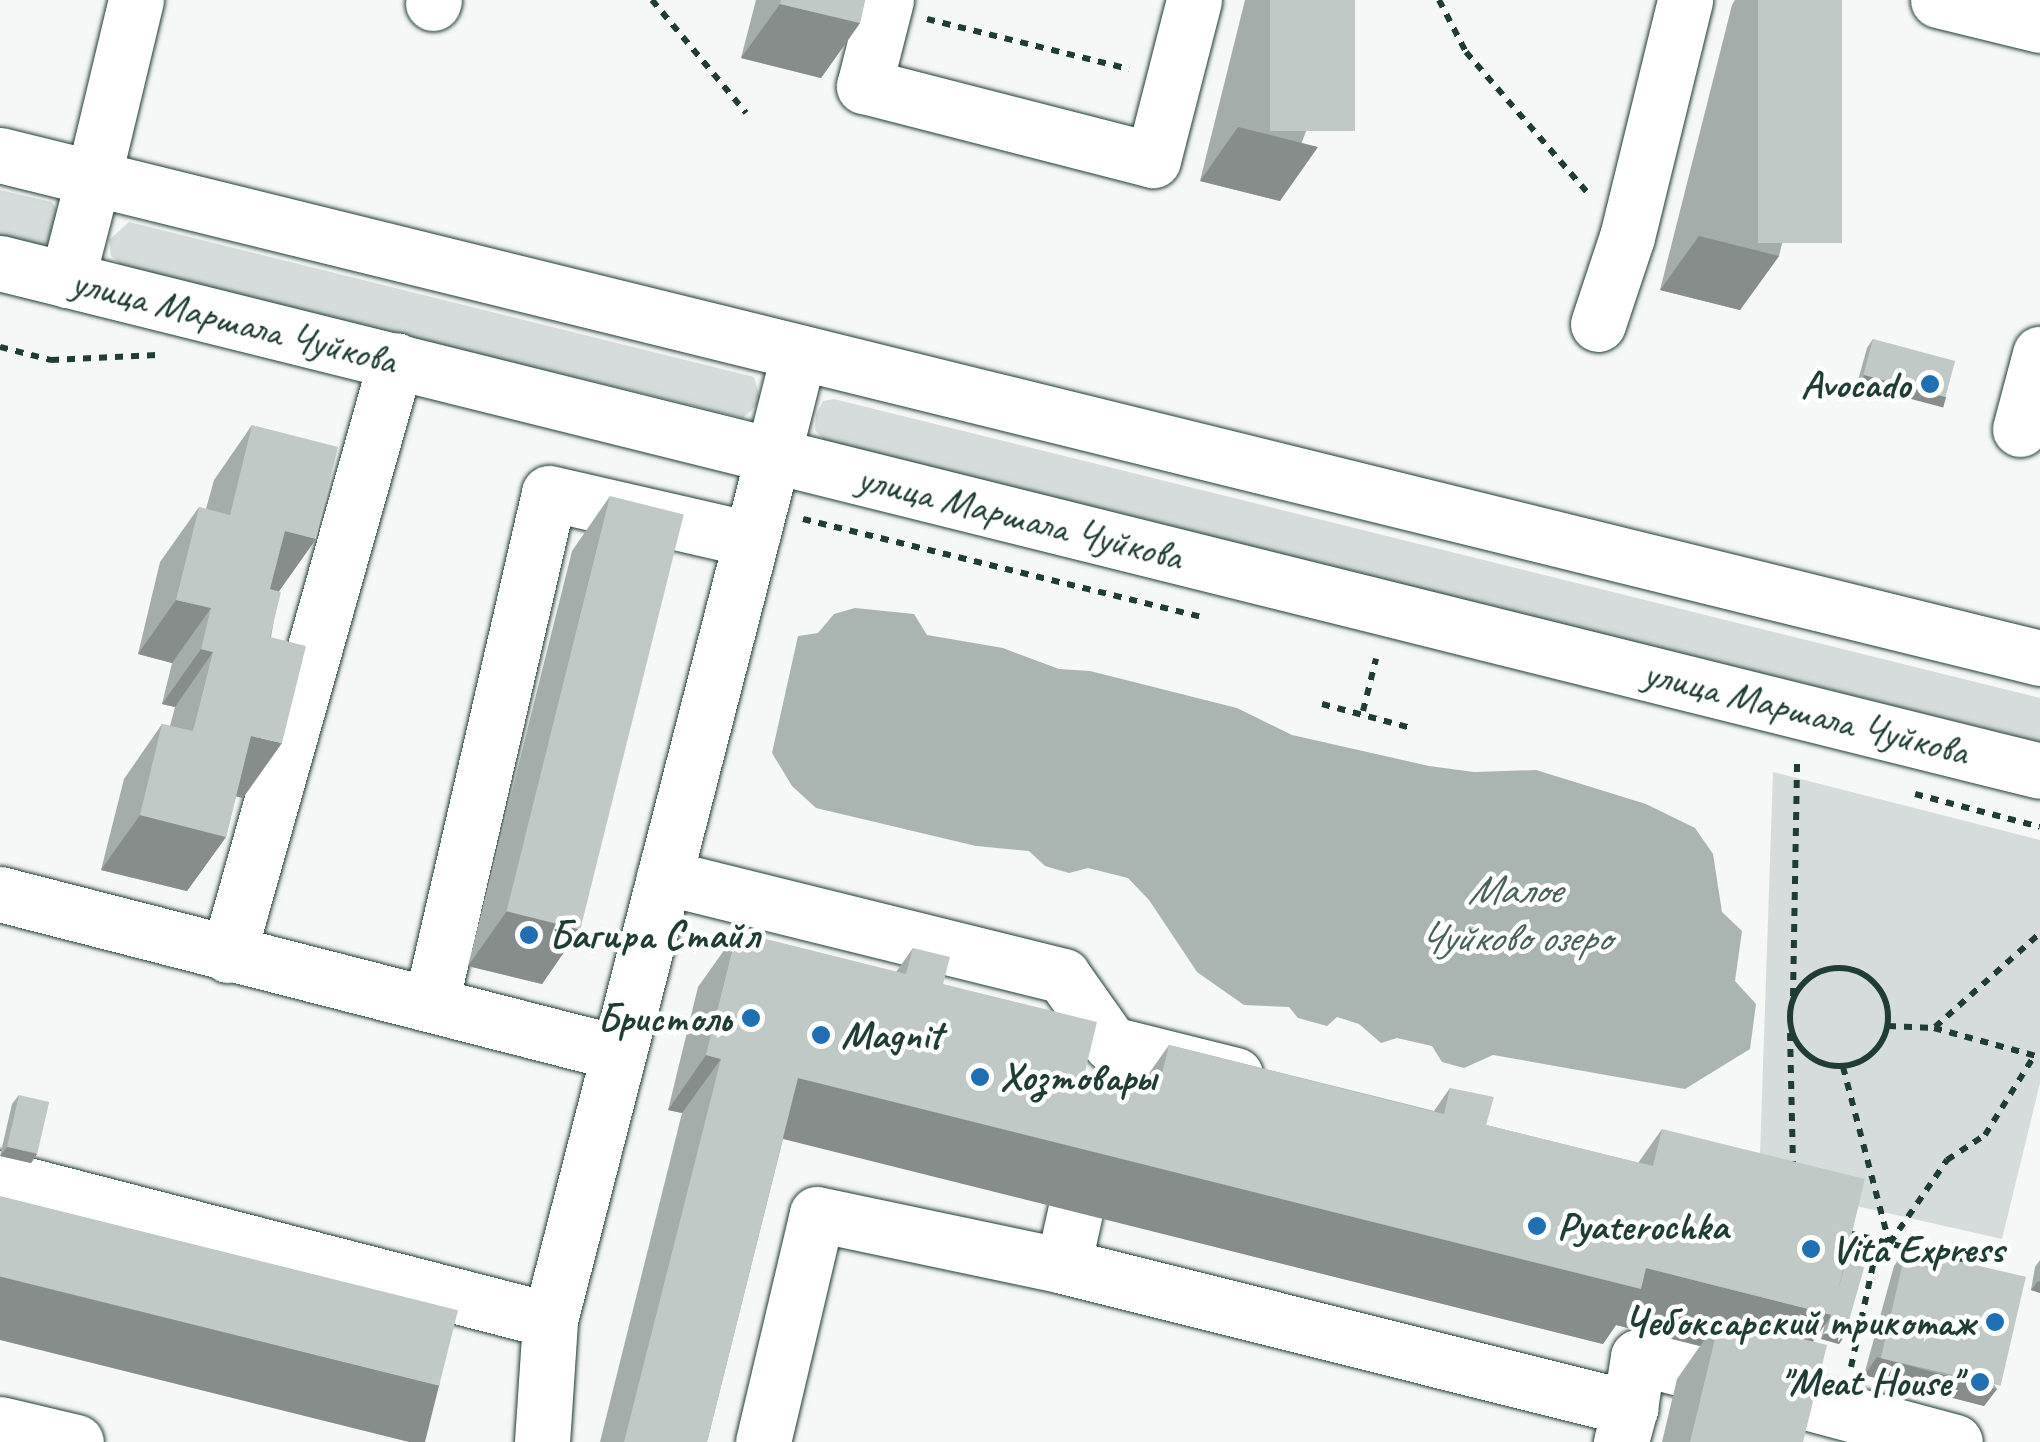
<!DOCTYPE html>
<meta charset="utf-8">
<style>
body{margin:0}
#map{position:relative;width:2040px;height:1442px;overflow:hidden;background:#f6f7f7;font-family:Caveat,sans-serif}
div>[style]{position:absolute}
.green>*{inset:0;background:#d6dcdb}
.water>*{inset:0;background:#aab5b1}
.path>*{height:6px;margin-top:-3px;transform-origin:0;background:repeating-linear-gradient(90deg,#1f3d34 0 8px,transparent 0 16px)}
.path>.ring{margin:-3px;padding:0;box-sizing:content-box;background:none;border:6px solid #1f3d34;border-radius:50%}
.roads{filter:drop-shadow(0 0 2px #1f3d34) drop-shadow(0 0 2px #1f3d34)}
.minor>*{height:55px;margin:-27.5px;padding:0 27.5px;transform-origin:27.5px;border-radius:27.5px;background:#fff}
.major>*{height:55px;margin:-27.5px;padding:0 27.5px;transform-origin:27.5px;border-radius:27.5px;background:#fff}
.wall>*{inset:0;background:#a5adaa}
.shaded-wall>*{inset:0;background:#868d8b;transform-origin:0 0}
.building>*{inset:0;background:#c0c9c6;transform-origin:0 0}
.dots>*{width:28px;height:28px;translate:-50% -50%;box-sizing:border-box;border:5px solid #fff;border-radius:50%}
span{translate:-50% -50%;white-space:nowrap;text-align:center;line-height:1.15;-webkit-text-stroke:9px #fff;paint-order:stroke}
.street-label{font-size:40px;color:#1f3d34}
.poi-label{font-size:40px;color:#1f3d34;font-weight:700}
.right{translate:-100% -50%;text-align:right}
.left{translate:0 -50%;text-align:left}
.water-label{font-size:42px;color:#49615a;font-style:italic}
</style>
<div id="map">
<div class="green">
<div style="clip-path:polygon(0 190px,52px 202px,60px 215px,50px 242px,39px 246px,0 236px)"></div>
<div style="clip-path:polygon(129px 222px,754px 377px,761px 401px,743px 418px,123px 267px,111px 256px,109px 240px)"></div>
<div style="clip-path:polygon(834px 399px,2040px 698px,2040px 742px,825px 441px,815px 430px,816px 415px,823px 401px)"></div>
<div style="clip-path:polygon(1773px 772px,2040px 840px,2040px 1083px,2002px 1239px,1759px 1184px)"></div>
</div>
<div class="water">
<div style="clip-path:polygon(855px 608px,914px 614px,927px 635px,1003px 648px,1059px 669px,1090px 671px,1237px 708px,1292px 735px,1429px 766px,1474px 772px,1536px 770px,1646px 804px,1695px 828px,1713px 854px,1722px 912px,1742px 931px,1735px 981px,1756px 1004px,1750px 1049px,1685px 1089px,1493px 1055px,1464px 1068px,1442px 1062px,1432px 1046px,1397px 1038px,1381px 1043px,1359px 1024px,1337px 1017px,1327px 1026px,1298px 1018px,1289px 1007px,1244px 1005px,1197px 972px,1149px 900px,1128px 878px,1088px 868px,1069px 873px,1045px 866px,1029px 851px,976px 846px,816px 808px,792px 786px,772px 753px,798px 636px,818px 633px,834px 614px)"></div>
</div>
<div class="path">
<div style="left:652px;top:0;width:147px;rotate:50.2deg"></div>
<div style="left:1439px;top:0;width:59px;rotate:62.6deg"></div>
<div style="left:1466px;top:52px;width:185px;rotate:49.2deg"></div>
<div style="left:927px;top:19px;width:208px;rotate:13.9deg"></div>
<div style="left:0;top:347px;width:53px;rotate:14.3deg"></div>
<div style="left:51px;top:360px;width:106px;rotate:-2.7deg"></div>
<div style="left:803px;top:519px;width:408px;rotate:13.8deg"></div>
<div style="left:1322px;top:704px;width:89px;rotate:15deg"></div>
<div style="left:1363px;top:711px;width:54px;rotate:-76deg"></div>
<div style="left:1915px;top:794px;width:129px;rotate:14.8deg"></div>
<div class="ring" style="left:1790px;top:968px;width:92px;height:92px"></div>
<div style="left:1793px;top:996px;width:232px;rotate:-89deg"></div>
<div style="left:1888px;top:1026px;width:46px;rotate:2.5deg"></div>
<div style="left:1934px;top:1028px;width:110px;rotate:15.3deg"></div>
<div style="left:1935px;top:1027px;width:141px;rotate:-41.8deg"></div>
<div style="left:1790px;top:1033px;width:132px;rotate:88.7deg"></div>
<div style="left:1843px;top:1067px;width:181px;rotate:75.3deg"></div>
<div style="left:1848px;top:1233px;width:127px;rotate:14.1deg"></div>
<div style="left:1890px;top:1243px;width:101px;rotate:-55.5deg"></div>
<div style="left:1947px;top:1160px;width:45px;rotate:-33.3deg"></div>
<div style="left:1985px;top:1135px;width:93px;rotate:-58.2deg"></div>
<div style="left:1851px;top:1367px;width:128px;rotate:-77.8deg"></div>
</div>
<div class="roads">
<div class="minor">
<div style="left:886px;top:0;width:89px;rotate:104.3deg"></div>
<div style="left:864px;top:86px;width:298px;rotate:14.4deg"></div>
<div style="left:1153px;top:160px;width:165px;rotate:-75.6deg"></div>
<div style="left:1938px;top:0;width:105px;rotate:13.8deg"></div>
<div style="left:433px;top:3px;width:3px;rotate:-72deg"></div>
<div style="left:93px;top:179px;width:184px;rotate:-76.5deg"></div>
<div style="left:1598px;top:324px;width:92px;rotate:-71.6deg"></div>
<div style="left:1627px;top:237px;width:244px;rotate:-76.2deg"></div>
<div style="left:2020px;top:429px;width:78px;rotate:-75.1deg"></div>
<div style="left:664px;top:877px;width:411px;rotate:13.9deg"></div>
<div style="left:1063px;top:976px;width:83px;rotate:54.8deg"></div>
<div style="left:1111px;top:1044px;width:128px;rotate:14deg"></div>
<div style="left:0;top:894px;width:639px;rotate:14.41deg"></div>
<div style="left:228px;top:955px;width:618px;rotate:-74.23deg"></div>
<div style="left:431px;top:1003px;width:523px;rotate:-76.97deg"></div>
<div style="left:549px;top:493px;width:206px;rotate:12.9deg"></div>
<div style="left:0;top:1178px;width:568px;rotate:14.48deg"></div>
<div style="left:1075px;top:1212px;width:55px;rotate:102.5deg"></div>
<div style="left:1063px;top:1266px;width:585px;rotate:14.06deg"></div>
<div style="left:1630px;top:1408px;width:35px;rotate:105deg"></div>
<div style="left:1630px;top:1408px;width:52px;rotate:-81.1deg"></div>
<div style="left:1638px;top:1357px;width:328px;rotate:15deg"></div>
<div style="left:0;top:1424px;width:78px;rotate:13.3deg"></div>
<div style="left:542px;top:1442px;width:122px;rotate:-86.2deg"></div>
<div style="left:550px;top:1320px;width:893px;rotate:-75.54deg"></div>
<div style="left:763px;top:1442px;width:234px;rotate:-76.7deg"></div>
<div style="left:817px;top:1214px;width:251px;rotate:11.9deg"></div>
</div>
<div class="major">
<div style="left:0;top:155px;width:2101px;rotate:13.85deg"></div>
<div style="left:0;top:263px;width:2102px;rotate:13.98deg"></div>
<div style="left:67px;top:280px;width:104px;rotate:-75.6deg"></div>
<div style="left:773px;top:455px;width:106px;rotate:-75.8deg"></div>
</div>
</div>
<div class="wall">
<div style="clip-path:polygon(756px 0,865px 0,860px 23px,821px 78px,741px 58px)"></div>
<div style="clip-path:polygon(1245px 0,1355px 0,1280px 201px,1200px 181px)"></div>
<div style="clip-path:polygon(1735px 0,1842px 0,1779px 256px,1740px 310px,1660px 290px,1732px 5px)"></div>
<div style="clip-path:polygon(1873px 339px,1940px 406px,1857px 384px,1867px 348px)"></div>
<div style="clip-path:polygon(252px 425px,316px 539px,279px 591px,243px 798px,236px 796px,226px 837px,187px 891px,101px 870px,124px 779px,162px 724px,170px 726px,175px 707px,162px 704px,172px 663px,138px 654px,160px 562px,199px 507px,206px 509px,214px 480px)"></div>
<div style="clip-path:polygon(610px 496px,580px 929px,542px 984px,468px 966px,572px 551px)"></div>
<div style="clip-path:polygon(737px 932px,896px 972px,913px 948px,943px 984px,1085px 1072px,1140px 1086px,1169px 1045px,1434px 1111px,1450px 1088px,1486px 1125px,1638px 1163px,1662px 1129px,1844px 1265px,1845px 1335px,1839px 1344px,1821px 1339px,1825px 1324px,1813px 1341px,1803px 1442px,1662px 1442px,1677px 1379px,1700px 1346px,1616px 1325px,1603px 1344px,783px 1139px,707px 1442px,600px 1442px,682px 1113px,668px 1110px,698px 987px)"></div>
<div style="clip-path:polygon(19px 1095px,37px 1154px,31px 1163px,0 1156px,12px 1104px)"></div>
<div style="clip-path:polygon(1906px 1249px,1997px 1389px,1984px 1406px,1864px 1375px,1894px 1266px)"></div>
<div style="clip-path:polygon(2040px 1260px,2040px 1293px,2031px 1290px,2035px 1267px)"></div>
</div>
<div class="shaded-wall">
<div style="clip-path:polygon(780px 4px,860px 23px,821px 78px,741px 58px)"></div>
<div style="clip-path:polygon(1238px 127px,1318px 147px,1280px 201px,1200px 181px)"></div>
<div style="clip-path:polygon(1699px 236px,1779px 256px,1740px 310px,1660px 290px)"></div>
<div style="left:1864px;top:375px;width:85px;height:11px;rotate:15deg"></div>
<div style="clip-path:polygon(285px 531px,316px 539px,277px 594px,246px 586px)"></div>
<div style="clip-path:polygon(176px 600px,211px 608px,172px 663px,138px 654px)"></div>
<div style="clip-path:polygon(201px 649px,213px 652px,175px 707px,162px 704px)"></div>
<div style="clip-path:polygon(251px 736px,282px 743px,243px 798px,213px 791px)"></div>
<div style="clip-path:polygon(140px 815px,226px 837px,187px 891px,101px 870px)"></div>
<div style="clip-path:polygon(507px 911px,580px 929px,542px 984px,468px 966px)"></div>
<div style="clip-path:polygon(706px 1055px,721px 1059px,682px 1113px,668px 1110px)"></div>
<div style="clip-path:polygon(798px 1078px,1646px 1268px,1832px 1315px,1793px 1369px,1720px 1318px,1700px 1346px,1616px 1325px,1603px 1344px,760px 1133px)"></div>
<div style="clip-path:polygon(7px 1147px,37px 1154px,31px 1163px,0 1156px)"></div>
<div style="left:0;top:1274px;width:453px;height:64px;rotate:14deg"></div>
<div style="clip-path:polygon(2038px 1281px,2040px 1282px,2040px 1293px,2031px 1290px)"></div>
<div style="clip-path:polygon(1827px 1330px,1845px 1335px,1839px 1344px,1821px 1339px)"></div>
<div style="clip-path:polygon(1877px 1357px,1997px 1389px,1984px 1406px,1864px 1375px)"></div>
</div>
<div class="building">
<div style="clip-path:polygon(781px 0,865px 0,860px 23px,780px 4px)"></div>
<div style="left:1270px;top:0;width:85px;height:131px"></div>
<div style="left:1758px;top:0;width:84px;height:243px"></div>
<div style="left:1873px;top:339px;width:85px;height:37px;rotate:15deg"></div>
<div style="clip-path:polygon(252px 425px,338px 447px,316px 539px,285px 531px,270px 589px,281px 592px,270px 637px,306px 646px,282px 743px,251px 736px,226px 837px,140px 815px,162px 724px,193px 731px,213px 652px,201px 649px,211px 608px,176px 600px,199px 507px,230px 515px)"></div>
<div style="left:610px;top:496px;width:76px;height:428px;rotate:14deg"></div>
<div style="clip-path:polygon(737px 932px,906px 974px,913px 948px,950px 957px,943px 984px,1097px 1022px,1085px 1072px,1158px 1090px,1169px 1045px,1444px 1114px,1450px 1088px,1494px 1097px,1486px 1125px,1653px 1166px,1662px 1129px,1865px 1179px,1832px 1315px,1646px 1268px,1641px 1289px,798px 1078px,707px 1442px,624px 1442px,721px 1059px,706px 1055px)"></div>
<div style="left:19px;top:1095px;width:31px;height:53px;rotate:13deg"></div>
<div style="left:0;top:1196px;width:472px;height:78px;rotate:14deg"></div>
<div style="left:1906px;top:1249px;width:123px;height:112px;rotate:13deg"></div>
<div style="left:1846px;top:1262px;width:19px;height:71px;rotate:16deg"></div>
<div style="clip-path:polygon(1720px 1318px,1827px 1345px,1803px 1442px,1690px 1442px)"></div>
</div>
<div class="dots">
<div style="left:1930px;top:384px;background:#1f6fb2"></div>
<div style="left:529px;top:935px;background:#1f6fb2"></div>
<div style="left:751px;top:1018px;background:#1f6fb2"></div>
<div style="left:821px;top:1035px;background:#1f6fb2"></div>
<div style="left:980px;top:1077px;background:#1f6fb2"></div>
<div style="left:1537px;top:1226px;background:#1f6fb2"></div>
<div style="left:1811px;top:1249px;background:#1f6fb2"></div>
<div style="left:1995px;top:1322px;background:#1f6fb2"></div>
<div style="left:1980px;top:1382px;background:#1f6fb2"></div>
</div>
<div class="street-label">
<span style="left:234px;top:321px;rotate:14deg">улица Маршала Чуйкова</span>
<span style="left:1020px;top:517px;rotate:14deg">улица Маршала Чуйкова</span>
<span style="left:1806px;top:712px;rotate:14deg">улица Маршала Чуйкова</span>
</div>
<div class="poi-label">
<span class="right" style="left:1910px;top:384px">Avocado</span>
<span class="left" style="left:549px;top:935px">Багира Стайл</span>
<span class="right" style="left:731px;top:1018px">Бристоль</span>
<span class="left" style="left:841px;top:1035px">Magnit</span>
<span class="left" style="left:1000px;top:1077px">Хозтовары</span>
<span class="left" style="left:1557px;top:1226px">Pyaterochka</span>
<span class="left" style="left:1831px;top:1249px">Vita Express</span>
<span class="right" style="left:1975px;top:1322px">Чебоксарский трикотаж</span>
<span class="right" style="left:1960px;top:1382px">"Meat House"</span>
</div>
<div class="water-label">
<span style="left:1514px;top:914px">Малое<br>Чуйково озеро</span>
</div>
</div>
